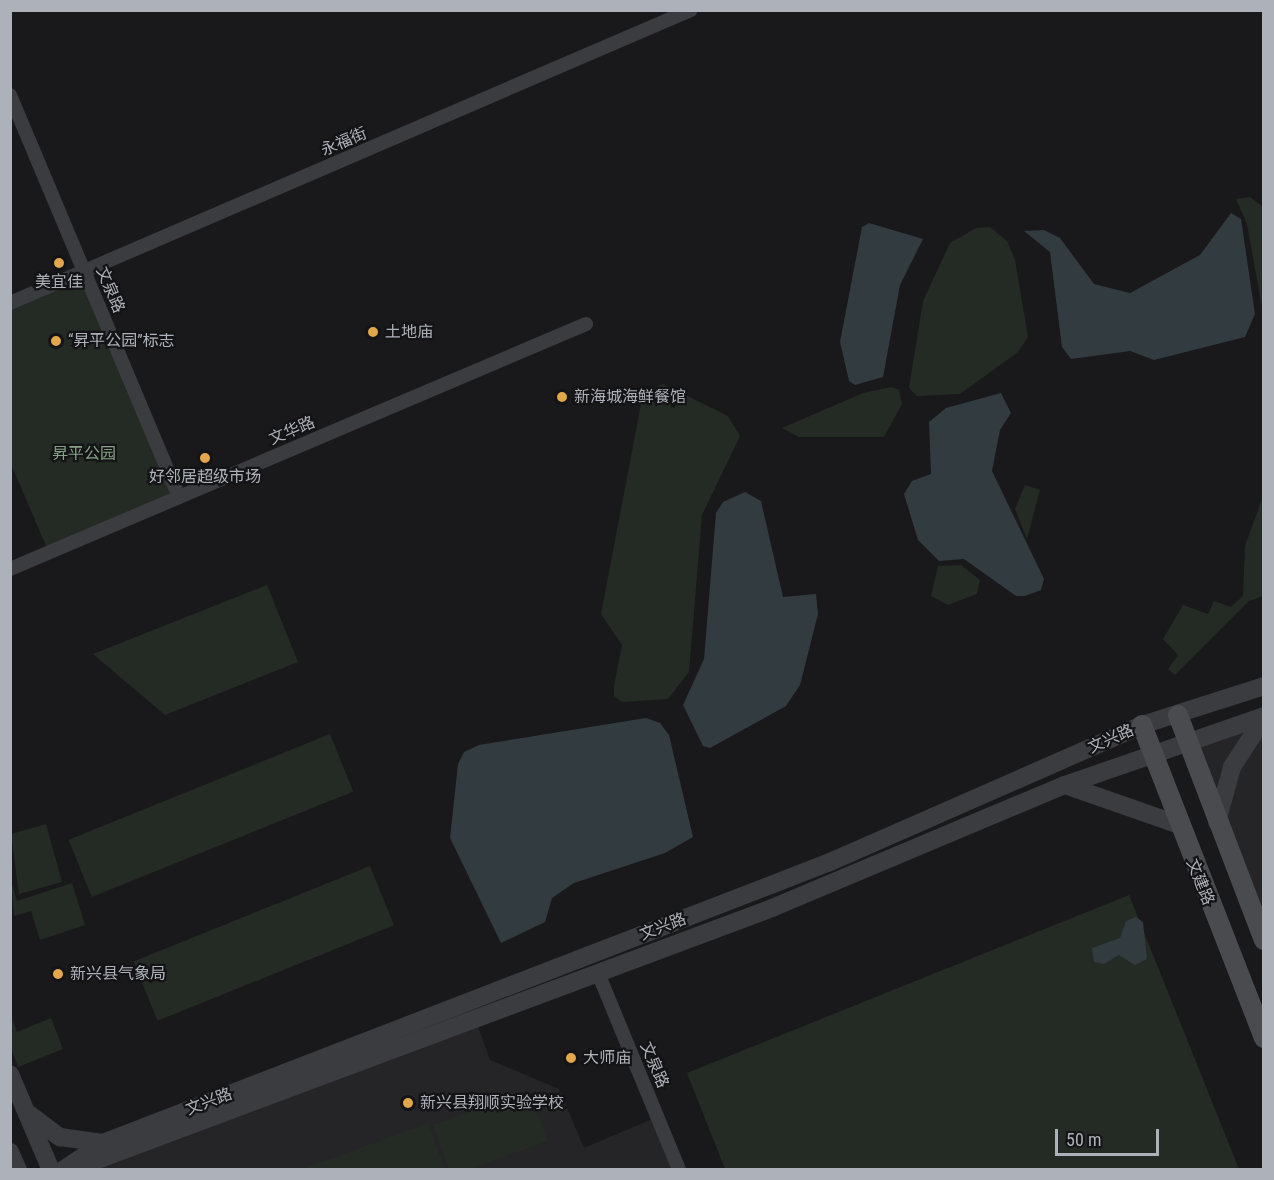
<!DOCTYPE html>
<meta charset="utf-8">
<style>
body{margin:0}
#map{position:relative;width:1274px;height:1180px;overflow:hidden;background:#19191b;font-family:"Roboto Condensed","Noto Sans SC",sans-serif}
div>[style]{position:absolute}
.built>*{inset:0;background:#252528}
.green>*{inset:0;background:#232b24;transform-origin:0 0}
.water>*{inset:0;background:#323b40}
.minor>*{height:14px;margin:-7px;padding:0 7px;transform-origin:7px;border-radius:7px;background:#3a3c40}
.tertiary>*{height:18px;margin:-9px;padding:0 9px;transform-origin:9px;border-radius:9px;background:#3a3c40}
.secondary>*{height:20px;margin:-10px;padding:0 10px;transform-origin:10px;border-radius:10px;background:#494b4f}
.dots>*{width:16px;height:16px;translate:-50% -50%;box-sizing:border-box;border:3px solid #141416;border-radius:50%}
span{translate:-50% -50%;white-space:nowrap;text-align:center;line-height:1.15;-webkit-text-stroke:4.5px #141416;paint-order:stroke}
.street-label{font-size:16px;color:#adb1b9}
.poi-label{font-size:16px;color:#adb1b9}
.left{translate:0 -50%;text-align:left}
.park-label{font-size:16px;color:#86a286}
.frame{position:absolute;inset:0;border:12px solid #adb1b9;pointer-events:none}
.scale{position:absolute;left:1055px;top:1129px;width:104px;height:27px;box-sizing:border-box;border:3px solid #adb1b9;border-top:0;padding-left:8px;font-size:18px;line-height:21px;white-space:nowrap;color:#adb1b9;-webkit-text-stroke:4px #141416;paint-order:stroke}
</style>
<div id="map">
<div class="built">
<div style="clip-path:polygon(1263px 722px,1263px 912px,1195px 749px)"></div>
<div style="clip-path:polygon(475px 1018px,490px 1060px,559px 1089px,584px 1148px,657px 1117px,679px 1170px,71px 1170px)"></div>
</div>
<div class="green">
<div style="clip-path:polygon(1250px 197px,1263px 207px,1263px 313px,1247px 224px,1236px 199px)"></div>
<div style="clip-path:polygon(990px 227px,1007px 241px,1015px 260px,1028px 337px,1018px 352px,960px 394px,917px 396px,909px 388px,923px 301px,950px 243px,976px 228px)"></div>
<div style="clip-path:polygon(85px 272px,179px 497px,49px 553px,11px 464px,10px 303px)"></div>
<div style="clip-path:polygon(663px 384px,728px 416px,740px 436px,702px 515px,689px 672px,668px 699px,622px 702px,614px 696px,614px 686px,622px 645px,601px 614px,641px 404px,650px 390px)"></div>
<div style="clip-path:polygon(891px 387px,899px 390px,902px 404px,884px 437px,799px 437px,782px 428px,863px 393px)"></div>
<div style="clip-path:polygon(1025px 485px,1040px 490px,1027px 539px,1015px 509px)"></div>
<div style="clip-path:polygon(1263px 496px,1263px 596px,1249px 601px,1175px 675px,1168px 669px,1178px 655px,1163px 639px,1183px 605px,1208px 614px,1214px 601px,1231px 607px,1243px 596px,1245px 546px)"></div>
<div style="clip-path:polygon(961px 565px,980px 580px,977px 594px,948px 605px,931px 596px,938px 566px)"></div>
<div style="clip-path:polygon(267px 585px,298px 662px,165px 715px,93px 654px)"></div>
<div style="left:330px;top:734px;width:62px;height:282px;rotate:68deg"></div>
<div style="clip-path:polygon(46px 824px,62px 882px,19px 894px,11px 834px)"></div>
<div style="left:370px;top:866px;width:64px;height:255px;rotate:68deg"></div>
<div style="clip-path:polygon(11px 881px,17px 901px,72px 883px,85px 925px,40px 940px,31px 911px,14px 916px)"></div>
<div style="clip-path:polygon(1129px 895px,1239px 1169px,725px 1169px,687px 1073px)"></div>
<div style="clip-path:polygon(11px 1016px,17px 1032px,51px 1018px,63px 1049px,18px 1067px,11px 1048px)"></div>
<div style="clip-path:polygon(506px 1098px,538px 1114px,548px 1141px,469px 1169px,449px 1169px,433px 1125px)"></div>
<div style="clip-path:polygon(428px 1123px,445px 1169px,303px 1169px)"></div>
</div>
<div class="water">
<div style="clip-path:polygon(1231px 213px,1241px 219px,1255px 314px,1245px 337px,1154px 360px,1130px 351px,1071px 359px,1062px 347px,1050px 252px,1024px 231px,1044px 230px,1060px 238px,1094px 284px,1130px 293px,1200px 255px)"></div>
<div style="clip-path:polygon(869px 223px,923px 239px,900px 285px,883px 377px,855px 385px,849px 381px,840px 342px,862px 227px)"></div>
<div style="clip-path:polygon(1001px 393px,1011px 413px,1000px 430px,992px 471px,1044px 579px,1041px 590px,1025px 596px,1016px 596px,964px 559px,939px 561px,918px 540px,904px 494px,912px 481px,931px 474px,929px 422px,946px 408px)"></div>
<div style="clip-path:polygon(745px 492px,761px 501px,783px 597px,816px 594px,818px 614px,800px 685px,786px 706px,710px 748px,703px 746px,683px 705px,704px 659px,716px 513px,723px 502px)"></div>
<div style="clip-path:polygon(646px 718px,660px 723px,669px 735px,693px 837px,665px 853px,574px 883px,552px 898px,545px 922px,501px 943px,450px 838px,458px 764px,464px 752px,479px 745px)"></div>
<div style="clip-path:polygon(1136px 917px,1143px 922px,1147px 959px,1135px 965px,1119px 955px,1104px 964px,1094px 962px,1092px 948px,1120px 938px,1126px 921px)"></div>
</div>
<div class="minor">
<div style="left:10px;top:95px;width:436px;rotate:67.2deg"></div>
<div style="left:10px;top:303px;width:741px;rotate:-23.28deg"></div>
<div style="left:10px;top:569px;width:626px;rotate:-23.04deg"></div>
<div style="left:598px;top:973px;width:213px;rotate:67.6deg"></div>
</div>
<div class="tertiary">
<div style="left:1065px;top:785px;width:119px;rotate:19.2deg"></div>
<div style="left:1217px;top:822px;width:57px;rotate:-74.7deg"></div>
<div style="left:1232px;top:767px;width:59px;rotate:-56.9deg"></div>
<div style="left:10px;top:1074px;width:104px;rotate:66.9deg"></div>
<div style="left:29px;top:1114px;width:39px;rotate:37deg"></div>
<div style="left:60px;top:1137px;width:43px;rotate:7.9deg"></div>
<div style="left:10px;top:1152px;width:20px;rotate:66deg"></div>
<div style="left:81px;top:1166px;width:738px;rotate:-20.47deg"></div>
<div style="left:772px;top:908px;width:318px;rotate:-22.8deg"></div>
<div style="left:1065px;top:785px;width:211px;rotate:-19.1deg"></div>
<div style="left:63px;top:1170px;width:48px;rotate:-34deg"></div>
<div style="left:103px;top:1143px;width:779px;rotate:-21.13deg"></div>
<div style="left:830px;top:862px;width:341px;rotate:-23.7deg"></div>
<div style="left:1142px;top:725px;width:128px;rotate:-17.7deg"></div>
</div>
<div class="secondary">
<div style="left:1178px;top:715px;width:241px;rotate:69.1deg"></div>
<div style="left:1142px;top:725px;width:336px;rotate:68.7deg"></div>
</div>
<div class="dots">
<div style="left:59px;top:263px;background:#e2a74a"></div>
<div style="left:373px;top:332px;background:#e2a74a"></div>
<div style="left:56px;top:341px;background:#e2a74a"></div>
<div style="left:562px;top:397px;background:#e2a74a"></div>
<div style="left:205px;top:458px;background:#e2a74a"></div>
<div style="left:58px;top:974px;background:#e2a74a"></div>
<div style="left:571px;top:1058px;background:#e2a74a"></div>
<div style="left:408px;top:1103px;background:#e2a74a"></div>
</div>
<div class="street-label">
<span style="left:344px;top:142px;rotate:-23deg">永福街</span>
<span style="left:110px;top:290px;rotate:67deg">文泉路</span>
<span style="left:292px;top:431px;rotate:-23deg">文华路</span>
<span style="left:1111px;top:739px;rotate:-24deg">文兴路</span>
<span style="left:1200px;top:882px;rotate:68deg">文建路</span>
<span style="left:663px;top:927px;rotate:-21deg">文兴路</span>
<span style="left:654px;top:1065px;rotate:67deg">文泉路</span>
<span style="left:209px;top:1102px;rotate:-21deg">文兴路</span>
</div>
<div class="poi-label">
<span style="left:59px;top:282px">美宜佳</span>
<span class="left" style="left:385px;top:332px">土地庙</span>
<span class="left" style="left:68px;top:341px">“昇平公园”标志</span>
<span class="left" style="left:574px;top:397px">新海城海鲜餐馆</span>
<span style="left:205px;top:477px">好邻居超级市场</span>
<span class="left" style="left:70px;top:974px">新兴县气象局</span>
<span class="left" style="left:583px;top:1058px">大师庙</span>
<span class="left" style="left:420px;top:1103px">新兴县翔顺实验学校</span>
</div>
<div class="park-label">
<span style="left:84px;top:454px">昇平公园</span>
</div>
<div class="frame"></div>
<div class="scale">50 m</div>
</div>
